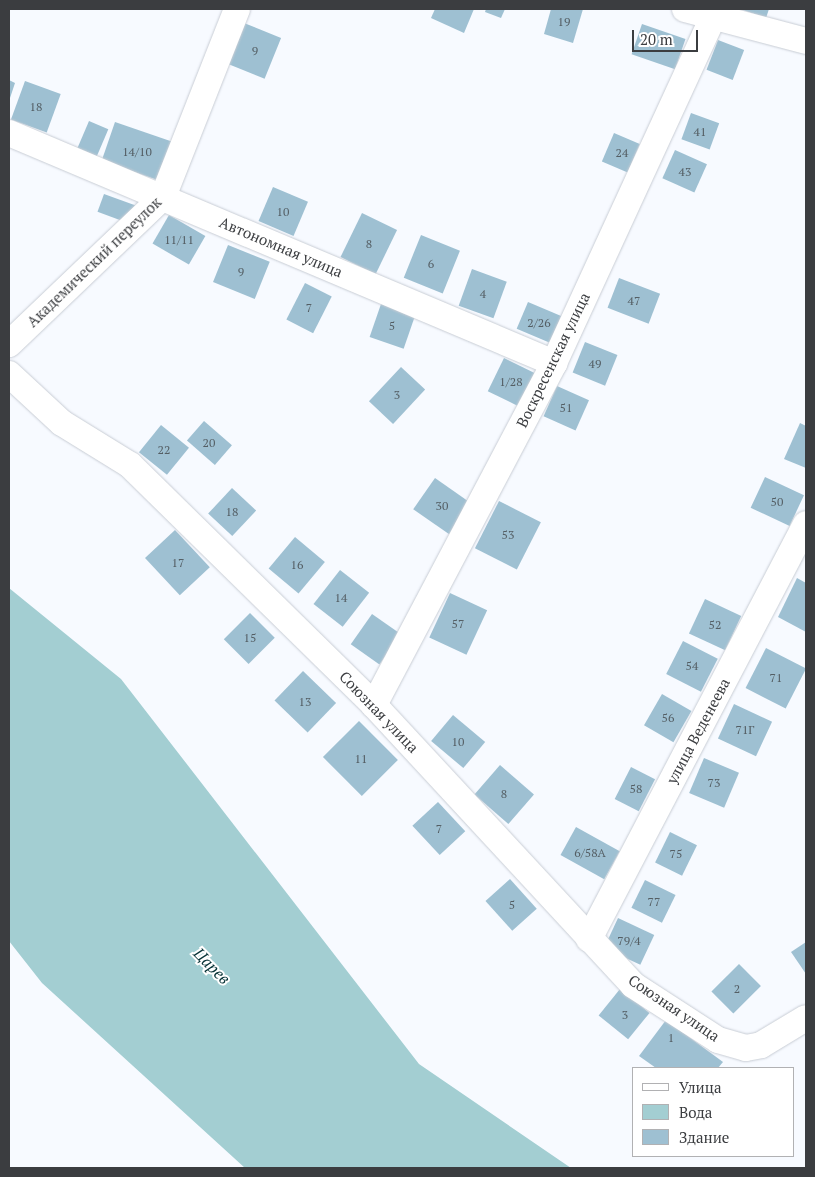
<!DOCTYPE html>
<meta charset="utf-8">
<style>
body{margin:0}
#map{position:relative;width:815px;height:1177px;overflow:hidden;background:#f7faff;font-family:"PT Serif",serif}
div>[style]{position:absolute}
.water>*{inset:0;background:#a3ced2}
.building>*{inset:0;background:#9ec0d2;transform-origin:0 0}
.roads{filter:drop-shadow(0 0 1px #c8cdd5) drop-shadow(0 0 1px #c8cdd5)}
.minor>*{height:26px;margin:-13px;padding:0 13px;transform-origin:13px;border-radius:13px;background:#fff}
span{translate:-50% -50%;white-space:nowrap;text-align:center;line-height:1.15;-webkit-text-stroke:4px #fff;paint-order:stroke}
.number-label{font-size:12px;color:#545e64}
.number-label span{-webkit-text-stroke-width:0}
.street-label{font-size:15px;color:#3b3d40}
.water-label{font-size:16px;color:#073236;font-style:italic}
.frame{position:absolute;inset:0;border:10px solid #3b3d40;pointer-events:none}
.legend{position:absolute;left:632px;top:1067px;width:162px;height:90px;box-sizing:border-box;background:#fff;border:1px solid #b1b1b3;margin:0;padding:6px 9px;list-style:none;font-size:15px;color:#3b3d40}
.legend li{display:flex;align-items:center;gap:10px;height:25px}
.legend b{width:25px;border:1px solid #b1b1b3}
.scale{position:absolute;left:632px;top:30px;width:66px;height:22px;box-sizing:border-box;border:2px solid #3b3d40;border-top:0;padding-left:6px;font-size:15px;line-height:18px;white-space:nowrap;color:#3b3d40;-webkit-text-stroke:4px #fff;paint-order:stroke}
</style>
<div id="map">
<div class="water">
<div style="clip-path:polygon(9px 588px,121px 679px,419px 1064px,571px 1168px,245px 1168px,42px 983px,9px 941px)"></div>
</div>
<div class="building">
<div style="clip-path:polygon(435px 9px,474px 9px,464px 33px,431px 18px)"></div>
<div style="clip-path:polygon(486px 9px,505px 9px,501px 18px,485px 12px)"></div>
<div style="clip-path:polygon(551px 9px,583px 9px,573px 43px,544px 34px)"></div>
<div style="clip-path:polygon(740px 9px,769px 9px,766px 18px)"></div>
<div style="left:244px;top:23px;width:40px;height:44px;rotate:22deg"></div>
<div style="left:642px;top:24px;width:46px;height:32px;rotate:19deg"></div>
<div style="left:718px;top:40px;width:28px;height:32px;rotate:21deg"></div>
<div style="clip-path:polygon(9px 80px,15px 83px,9px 101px)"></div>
<div style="left:25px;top:81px;width:38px;height:41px;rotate:20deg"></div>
<div style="left:691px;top:113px;width:30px;height:28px;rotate:20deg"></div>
<div style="left:89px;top:121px;width:21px;height:30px;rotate:23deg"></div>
<div style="left:115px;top:122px;width:60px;height:41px;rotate:19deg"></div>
<div style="left:614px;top:133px;width:28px;height:31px;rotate:23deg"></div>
<div style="left:675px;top:150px;width:35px;height:31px;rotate:24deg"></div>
<div style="left:273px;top:187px;width:38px;height:37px;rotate:23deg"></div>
<div style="left:104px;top:194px;width:33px;height:19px;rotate:20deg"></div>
<div style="left:362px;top:213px;width:39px;height:49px;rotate:26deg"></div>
<div style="left:169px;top:215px;width:42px;height:33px;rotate:30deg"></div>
<div style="left:421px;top:235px;width:42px;height:46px;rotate:22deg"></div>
<div style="left:228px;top:245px;width:45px;height:40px;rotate:22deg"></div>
<div style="left:472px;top:269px;width:37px;height:39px;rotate:20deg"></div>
<div style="left:619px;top:278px;width:44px;height:32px;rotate:21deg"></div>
<div style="left:305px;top:283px;width:30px;height:41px;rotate:27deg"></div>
<div style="left:528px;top:302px;width:36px;height:29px;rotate:23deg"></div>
<div style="left:381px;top:304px;width:36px;height:35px;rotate:19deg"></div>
<div style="left:585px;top:342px;width:35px;height:33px;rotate:22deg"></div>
<div style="left:504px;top:358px;width:34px;height:37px;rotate:26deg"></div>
<div style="left:401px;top:367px;width:33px;height:47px;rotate:43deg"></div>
<div style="left:557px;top:386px;width:35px;height:33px;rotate:24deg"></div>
<div style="left:204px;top:421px;width:37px;height:26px;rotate:41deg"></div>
<div style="clip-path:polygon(800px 423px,806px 426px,806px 468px,784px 459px)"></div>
<div style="left:161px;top:425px;width:36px;height:35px;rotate:39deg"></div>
<div style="left:765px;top:477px;width:43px;height:34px;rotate:25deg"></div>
<div style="left:435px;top:478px;width:44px;height:38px;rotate:35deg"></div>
<div style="left:232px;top:488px;width:33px;height:35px;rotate:43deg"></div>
<div style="left:499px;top:501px;width:47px;height:53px;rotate:27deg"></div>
<div style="left:175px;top:530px;width:51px;height:41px;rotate:47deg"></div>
<div style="left:295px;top:537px;width:39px;height:41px;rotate:40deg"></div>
<div style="left:340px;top:570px;width:37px;height:43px;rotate:38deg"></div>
<div style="clip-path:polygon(797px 578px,806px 583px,806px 632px,778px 617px)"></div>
<div style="left:450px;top:593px;width:41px;height:49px;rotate:25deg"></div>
<div style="left:705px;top:599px;width:40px;height:38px;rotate:25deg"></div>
<div style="left:250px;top:613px;width:35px;height:37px;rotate:45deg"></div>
<div style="left:372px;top:614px;width:35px;height:37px;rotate:35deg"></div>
<div style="left:683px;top:641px;width:39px;height:37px;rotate:27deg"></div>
<div style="left:766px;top:648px;width:45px;height:45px;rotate:27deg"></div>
<div style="left:303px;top:671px;width:46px;height:41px;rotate:44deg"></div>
<div style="left:662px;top:694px;width:34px;height:36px;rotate:30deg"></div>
<div style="left:734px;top:704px;width:42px;height:38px;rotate:25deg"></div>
<div style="left:453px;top:715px;width:42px;height:34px;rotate:40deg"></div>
<div style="left:359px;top:721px;width:55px;height:51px;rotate:45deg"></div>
<div style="left:704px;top:758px;width:38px;height:38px;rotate:23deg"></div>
<div style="left:500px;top:765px;width:45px;height:39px;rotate:41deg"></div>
<div style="left:631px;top:767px;width:27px;height:36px;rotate:27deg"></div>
<div style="left:438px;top:802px;width:40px;height:35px;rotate:47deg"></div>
<div style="left:576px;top:827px;width:50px;height:32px;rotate:29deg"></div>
<div style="left:670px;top:832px;width:30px;height:34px;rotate:26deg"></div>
<div style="left:510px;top:879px;width:40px;height:33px;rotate:48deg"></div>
<div style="left:645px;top:880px;width:34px;height:31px;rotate:26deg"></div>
<div style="left:618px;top:918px;width:40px;height:33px;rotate:25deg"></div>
<div style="clip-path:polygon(806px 942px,806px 974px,791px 952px)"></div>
<div style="left:739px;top:964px;width:31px;height:39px;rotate:45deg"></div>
<div style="left:620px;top:989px;width:38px;height:34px;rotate:39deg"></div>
<div style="clip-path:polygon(666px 1020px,723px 1062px,718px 1068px,656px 1068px,639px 1056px)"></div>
</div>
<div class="roads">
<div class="minor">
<div style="left:685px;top:9px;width:125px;rotate:14.8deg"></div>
<div style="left:9px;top:133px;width:592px;rotate:22.88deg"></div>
<div style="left:9px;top:344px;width:213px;rotate:-43.7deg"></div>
<div style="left:163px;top:197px;width:202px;rotate:-68.5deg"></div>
<div style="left:9px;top:374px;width:72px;rotate:42.8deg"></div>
<div style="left:62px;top:423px;width:80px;rotate:31.7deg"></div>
<div style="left:130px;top:465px;width:342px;rotate:44.5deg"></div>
<div style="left:374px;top:705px;width:381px;rotate:47.2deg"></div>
<div style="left:633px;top:985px;width:101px;rotate:32.9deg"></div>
<div style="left:718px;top:1040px;width:29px;rotate:16deg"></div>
<div style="left:746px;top:1048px;width:15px;rotate:-11deg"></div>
<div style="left:761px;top:1045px;width:52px;rotate:-31deg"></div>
<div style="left:374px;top:705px;width:386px;rotate:-62.2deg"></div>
<div style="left:554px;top:363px;width:390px;rotate:-65.3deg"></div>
<div style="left:589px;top:939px;width:468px;rotate:-62.4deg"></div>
</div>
</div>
<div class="number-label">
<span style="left:564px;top:22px">19</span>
<span style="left:255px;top:51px">9</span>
<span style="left:36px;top:107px">18</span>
<span style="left:700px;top:132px">41</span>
<span style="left:137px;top:152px">14/10</span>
<span style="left:622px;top:153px">24</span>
<span style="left:685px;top:172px">43</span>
<span style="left:283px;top:212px">10</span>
<span style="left:179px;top:240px">11/11</span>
<span style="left:369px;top:244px">8</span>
<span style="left:431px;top:264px">6</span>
<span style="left:241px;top:272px">9</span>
<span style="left:483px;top:294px">4</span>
<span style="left:634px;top:301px">47</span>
<span style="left:309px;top:308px">7</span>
<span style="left:539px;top:323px">2/26</span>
<span style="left:392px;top:326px">5</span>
<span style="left:595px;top:364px">49</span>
<span style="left:511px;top:382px">1/28</span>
<span style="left:397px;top:395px">3</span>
<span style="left:566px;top:408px">51</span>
<span style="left:209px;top:443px">20</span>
<span style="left:164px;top:450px">22</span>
<span style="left:777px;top:502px">50</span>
<span style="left:442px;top:506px">30</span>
<span style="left:232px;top:512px">18</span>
<span style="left:508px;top:535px">53</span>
<span style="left:178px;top:563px">17</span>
<span style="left:297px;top:565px">16</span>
<span style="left:341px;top:598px">14</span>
<span style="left:458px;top:624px">57</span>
<span style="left:715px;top:625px">52</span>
<span style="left:250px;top:638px">15</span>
<span style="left:692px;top:666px">54</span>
<span style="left:776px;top:678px">71</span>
<span style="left:305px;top:702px">13</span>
<span style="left:668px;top:718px">56</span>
<span style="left:745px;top:730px">71Г</span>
<span style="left:458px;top:742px">10</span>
<span style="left:361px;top:759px">11</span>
<span style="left:714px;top:783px">73</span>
<span style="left:636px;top:789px">58</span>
<span style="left:504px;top:794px">8</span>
<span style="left:439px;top:829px">7</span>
<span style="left:590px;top:853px">6/58А</span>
<span style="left:676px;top:854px">75</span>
<span style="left:654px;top:902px">77</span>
<span style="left:512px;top:905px">5</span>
<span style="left:629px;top:941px">79/4</span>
<span style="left:737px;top:989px">2</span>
<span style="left:625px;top:1015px">3</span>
<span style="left:671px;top:1038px">1</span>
</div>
<div class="street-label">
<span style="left:281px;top:247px;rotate:23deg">Автономная улица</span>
<span style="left:94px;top:262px;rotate:-44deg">Академический переулок</span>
<span style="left:553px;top:360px;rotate:-64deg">Воскресенская улица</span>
<span style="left:379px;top:712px;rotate:46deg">Союзная улица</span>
<span style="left:698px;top:731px;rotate:-62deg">улица Веденеева</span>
<span style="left:674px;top:1008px;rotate:34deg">Союзная улица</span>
</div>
<div class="water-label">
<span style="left:212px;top:966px;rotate:45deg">Царев</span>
</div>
<div class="frame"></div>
<ul class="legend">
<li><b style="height:6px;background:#fff"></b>Улица</li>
<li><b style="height:14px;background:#a3ced2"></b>Вода</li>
<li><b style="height:14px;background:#9ec0d2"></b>Здание</li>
</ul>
<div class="scale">20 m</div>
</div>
